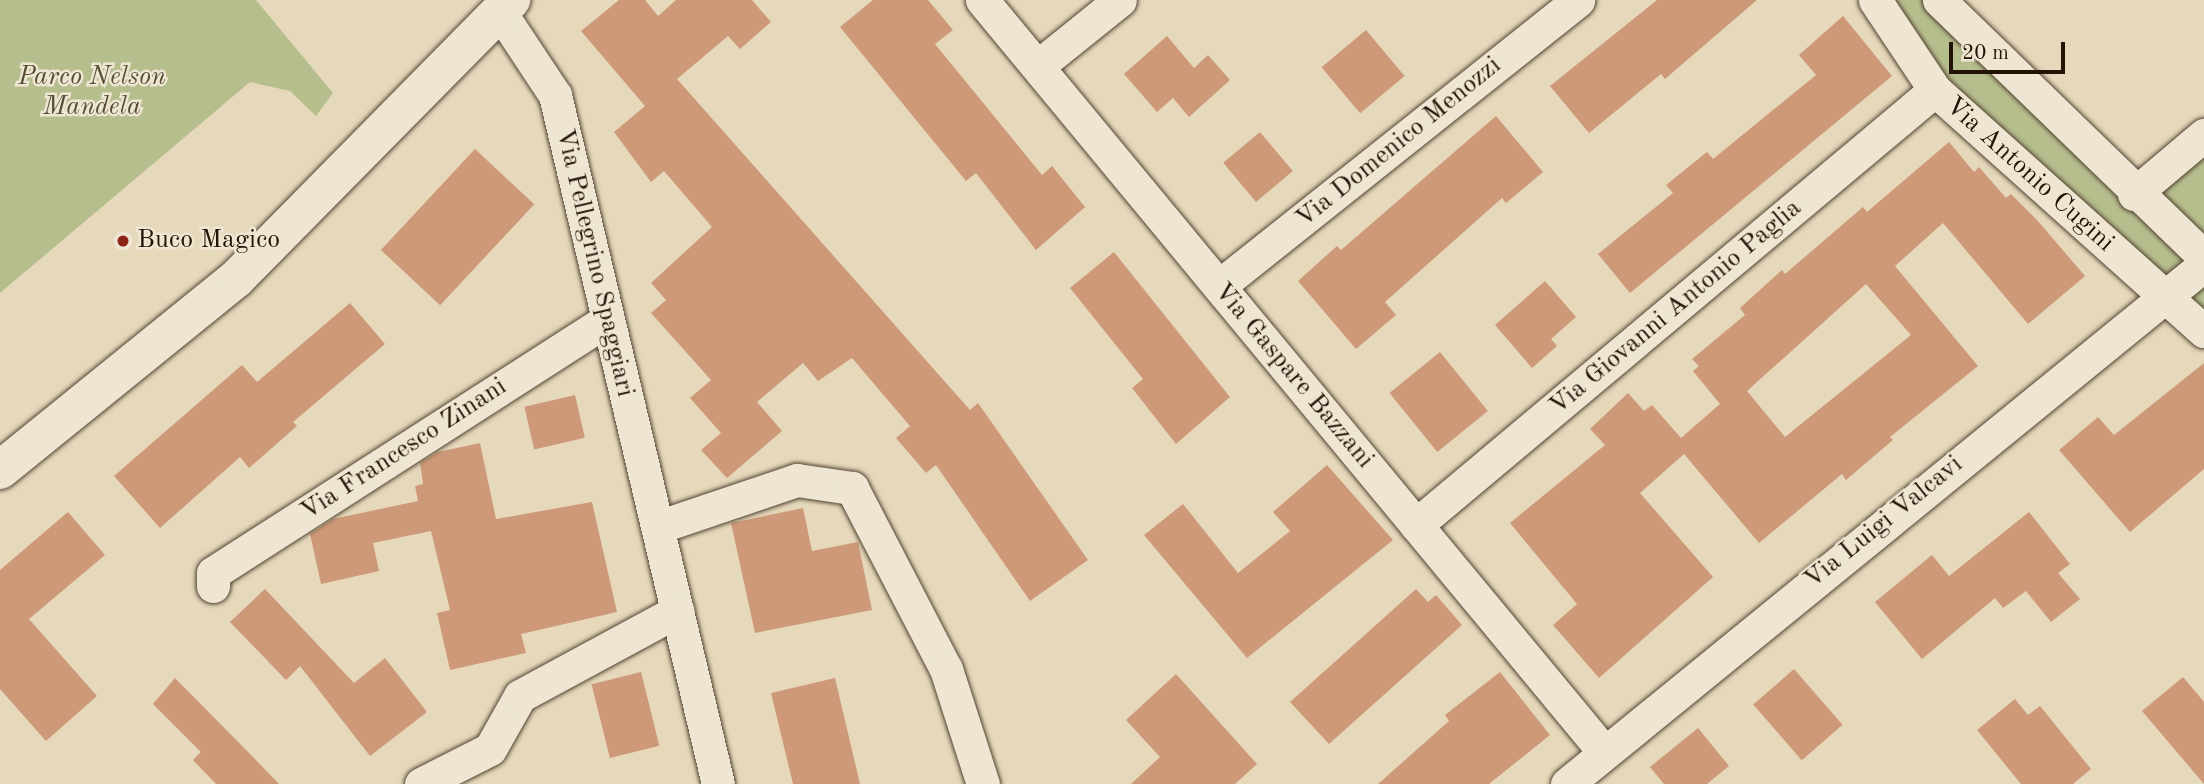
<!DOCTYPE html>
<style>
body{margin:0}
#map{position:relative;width:2204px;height:784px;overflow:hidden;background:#e5d8bb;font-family:"Old Standard TT",serif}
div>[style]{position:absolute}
.green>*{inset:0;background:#b7be8e}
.building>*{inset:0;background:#ce9978;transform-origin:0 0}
.roads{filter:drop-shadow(0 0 2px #534432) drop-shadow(0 0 2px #534432)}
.minor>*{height:33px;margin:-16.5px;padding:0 16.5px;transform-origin:16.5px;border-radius:16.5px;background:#eee6d3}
.secondary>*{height:38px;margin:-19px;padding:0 19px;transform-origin:19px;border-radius:19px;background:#eee6d3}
.dots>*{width:19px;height:19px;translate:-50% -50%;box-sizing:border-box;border:4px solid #eee6d3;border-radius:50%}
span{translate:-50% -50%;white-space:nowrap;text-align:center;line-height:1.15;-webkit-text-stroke:5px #eee6d3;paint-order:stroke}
.park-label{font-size:26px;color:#564f34;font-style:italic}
.street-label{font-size:26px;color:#221304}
.poi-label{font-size:26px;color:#221304}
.left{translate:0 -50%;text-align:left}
.scale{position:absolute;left:1949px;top:42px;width:116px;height:32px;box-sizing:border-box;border:4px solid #221304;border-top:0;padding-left:9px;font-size:21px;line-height:24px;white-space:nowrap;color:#221304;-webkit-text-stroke:5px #eee6d3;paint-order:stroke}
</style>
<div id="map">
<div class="green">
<div style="clip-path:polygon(0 0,256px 0,333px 93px,316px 116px,290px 91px,250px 82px,0 293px)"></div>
<div style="clip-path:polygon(1875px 0,1939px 0,2134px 193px,2204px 135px,2204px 331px,1935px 90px)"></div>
</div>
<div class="building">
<div style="clip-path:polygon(619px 0,645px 0,658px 16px,676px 0,752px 0,771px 22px,740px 49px,728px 36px,677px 79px,970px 410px,978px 403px,1088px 560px,1030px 601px,936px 465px,926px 473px,896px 438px,910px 426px,852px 358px,818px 381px,803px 363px,757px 402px,782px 431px,727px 478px,701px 450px,721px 433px,690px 398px,711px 380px,651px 313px,666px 300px,651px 283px,712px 227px,664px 171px,651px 182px,614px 132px,645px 106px,581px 31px)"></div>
<div style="clip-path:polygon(873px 0,928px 0,953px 30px,935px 44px,1042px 175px,1052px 166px,1085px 207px,1036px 250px,976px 173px,966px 181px,840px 27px)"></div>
<div style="clip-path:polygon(1657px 0,1757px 0,1665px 79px,1661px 74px,1589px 133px,1550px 86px)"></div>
<div style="clip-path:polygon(1843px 16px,1892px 76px,1630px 293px,1598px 254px,1673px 193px,1666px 185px,1707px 152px,1713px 159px,1816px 75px,1799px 55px)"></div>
<div style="left:1366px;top:30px;width:60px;height:58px;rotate:50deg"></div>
<div style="clip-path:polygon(1167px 36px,1194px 68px,1208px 55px,1230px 80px,1189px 117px,1173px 98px,1157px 112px,1124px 74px)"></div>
<div style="clip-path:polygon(1496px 116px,1543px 172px,1506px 203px,1502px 198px,1385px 302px,1396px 315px,1356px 349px,1298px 281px,1337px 246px,1341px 250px)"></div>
<div style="left:1260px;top:132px;width:51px;height:48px;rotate:50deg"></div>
<div style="clip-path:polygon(evenodd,1949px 142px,1974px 172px,1979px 167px,2006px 198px,2011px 194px,2037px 220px,2085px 276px,2028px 324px,1943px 223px,1895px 266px,1978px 366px,1890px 437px,1893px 440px,1846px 480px,1842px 474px,1759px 543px,1684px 454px,1640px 493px,1713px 577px,1599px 678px,1553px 625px,1577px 604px,1510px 523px,1605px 445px,1590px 429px,1628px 393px,1644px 411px,1652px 405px,1681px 438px,1720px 404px,1693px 371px,1699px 366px,1692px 359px,1745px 315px,1740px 308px,1782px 270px,1785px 274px,1863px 207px,1867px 212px,1949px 142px,1866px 284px,1911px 335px,1785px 437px,1747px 391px,1866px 284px)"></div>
<div style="left:475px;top:149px;width:81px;height:138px;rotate:43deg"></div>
<div style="clip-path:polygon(1114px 252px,1230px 397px,1176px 444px,1132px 388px,1143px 379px,1070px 288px)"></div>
<div style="clip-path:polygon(1545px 281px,1576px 317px,1551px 339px,1557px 346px,1532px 368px,1495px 325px)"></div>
<div style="clip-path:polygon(350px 303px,385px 344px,293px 422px,297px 426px,249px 468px,240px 457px,160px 528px,114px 476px,242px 365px,257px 382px)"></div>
<div style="left:1440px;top:352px;width:76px;height:65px;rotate:51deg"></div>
<div style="clip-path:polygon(2204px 363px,2204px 469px,2130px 532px,2059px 450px,2098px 417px,2114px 435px)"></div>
<div style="left:575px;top:395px;width:44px;height:52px;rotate:77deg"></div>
<div style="clip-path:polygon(480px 443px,496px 519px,592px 502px,617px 612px,521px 634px,526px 653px,450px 670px,437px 613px,450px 610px,431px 531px,373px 543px,379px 571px,321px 584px,310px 534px,333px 519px,418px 501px,415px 486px,423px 484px,420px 463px,438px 452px)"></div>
<div style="clip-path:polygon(1327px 465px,1393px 540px,1247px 658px,1144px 535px,1183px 504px,1238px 573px,1290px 531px,1273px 512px)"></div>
<div style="clip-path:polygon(803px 508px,812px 551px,858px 542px,872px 610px,755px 633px,731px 523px)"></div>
<div style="clip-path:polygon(68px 512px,105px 555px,29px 619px,97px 696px,46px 741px,0 689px,0 570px)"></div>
<div style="clip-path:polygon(2029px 512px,2070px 564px,2058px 573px,2080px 599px,2051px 622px,2026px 591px,2003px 608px,1995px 598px,1922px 659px,1875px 602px,1932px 555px,1949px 576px)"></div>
<div style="clip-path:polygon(265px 589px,354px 683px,385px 658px,427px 712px,370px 756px,300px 666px,286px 680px,230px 622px)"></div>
<div style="clip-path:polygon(1416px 589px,1428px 602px,1436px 595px,1462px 625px,1329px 744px,1290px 702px)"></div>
<div style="left:1794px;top:669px;width:74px;height:54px;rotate:49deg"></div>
<div style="left:641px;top:672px;width:76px;height:51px;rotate:76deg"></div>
<div style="clip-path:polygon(1500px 672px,1550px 735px,1489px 784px,1378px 784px,1449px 721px,1445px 715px)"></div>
<div style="clip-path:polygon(1176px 674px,1257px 764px,1235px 784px,1131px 784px,1160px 757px,1126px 720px)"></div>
<div style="clip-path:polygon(2183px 677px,2204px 702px,2204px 784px,2142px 711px)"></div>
<div style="clip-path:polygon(175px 678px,252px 756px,279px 784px,216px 784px,193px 760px,201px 752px,153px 704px)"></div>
<div style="clip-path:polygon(835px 678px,860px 784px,793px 784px,771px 693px)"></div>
<div style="clip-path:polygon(2015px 699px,2028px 715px,2040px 706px,2091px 769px,2073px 784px,2021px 784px,1977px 730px)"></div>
<div style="clip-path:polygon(1698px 728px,1729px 766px,1707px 784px,1664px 784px,1650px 767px)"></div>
</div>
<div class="roads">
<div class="minor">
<div style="left:982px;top:0;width:976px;rotate:50.4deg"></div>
<div style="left:1875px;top:0;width:108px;rotate:56.3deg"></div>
<div style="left:1935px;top:90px;width:361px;rotate:41.9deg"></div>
<div style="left:1939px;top:0;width:369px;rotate:44.1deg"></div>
<div style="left:500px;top:12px;width:100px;rotate:56.5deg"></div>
<div style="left:555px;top:95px;width:708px;rotate:76.69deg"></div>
<div style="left:1038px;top:66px;width:105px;rotate:-38.8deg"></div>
<div style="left:2134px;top:194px;width:92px;rotate:-40.1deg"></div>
<div style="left:1219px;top:286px;width:459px;rotate:-38.5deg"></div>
<div style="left:1416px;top:525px;width:677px;rotate:-39.97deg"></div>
<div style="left:658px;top:527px;width:147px;rotate:-18.7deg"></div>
<div style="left:797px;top:480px;width:56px;rotate:8.3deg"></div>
<div style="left:852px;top:488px;width:204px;rotate:62.6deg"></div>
<div style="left:946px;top:669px;width:121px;rotate:72.2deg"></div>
<div style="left:213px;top:586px;width:13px;rotate:-90deg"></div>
<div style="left:213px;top:573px;width:467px;rotate:-32.7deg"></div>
<div style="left:421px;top:784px;width:77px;rotate:-26.9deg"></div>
<div style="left:490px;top:749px;width:61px;rotate:-60.5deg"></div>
<div style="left:520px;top:696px;width:179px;rotate:-28.4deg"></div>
<div style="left:1567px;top:784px;width:822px;rotate:-39.17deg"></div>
</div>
<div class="secondary">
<div style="left:0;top:470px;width:304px;rotate:-39deg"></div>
<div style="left:236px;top:279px;width:392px;rotate:-45.4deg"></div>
</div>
</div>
<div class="dots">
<div style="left:123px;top:241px;background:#8f2418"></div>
</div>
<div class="park-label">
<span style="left:92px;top:93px">Parco Nelson<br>Mandela</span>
</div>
<div class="street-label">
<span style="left:1399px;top:143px;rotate:-39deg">Via Domenico Menozzi</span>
<span style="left:2029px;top:175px;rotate:42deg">Via Antonio Cugini</span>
<span style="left:594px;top:263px;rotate:77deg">Via Pellegrino Spaggiari</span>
<span style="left:1676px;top:308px;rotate:-40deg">Via Giovanni Antonio Paglia</span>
<span style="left:1293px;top:376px;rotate:50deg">Via Gaspare Bazzani</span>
<span style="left:404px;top:450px;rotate:-33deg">Via Francesco Zinani</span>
<span style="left:1884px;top:523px;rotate:-39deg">Via Luigi Valcavi</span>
</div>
<div class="poi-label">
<span class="left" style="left:137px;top:241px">Buco Magico</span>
</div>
<div class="scale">20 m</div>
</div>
